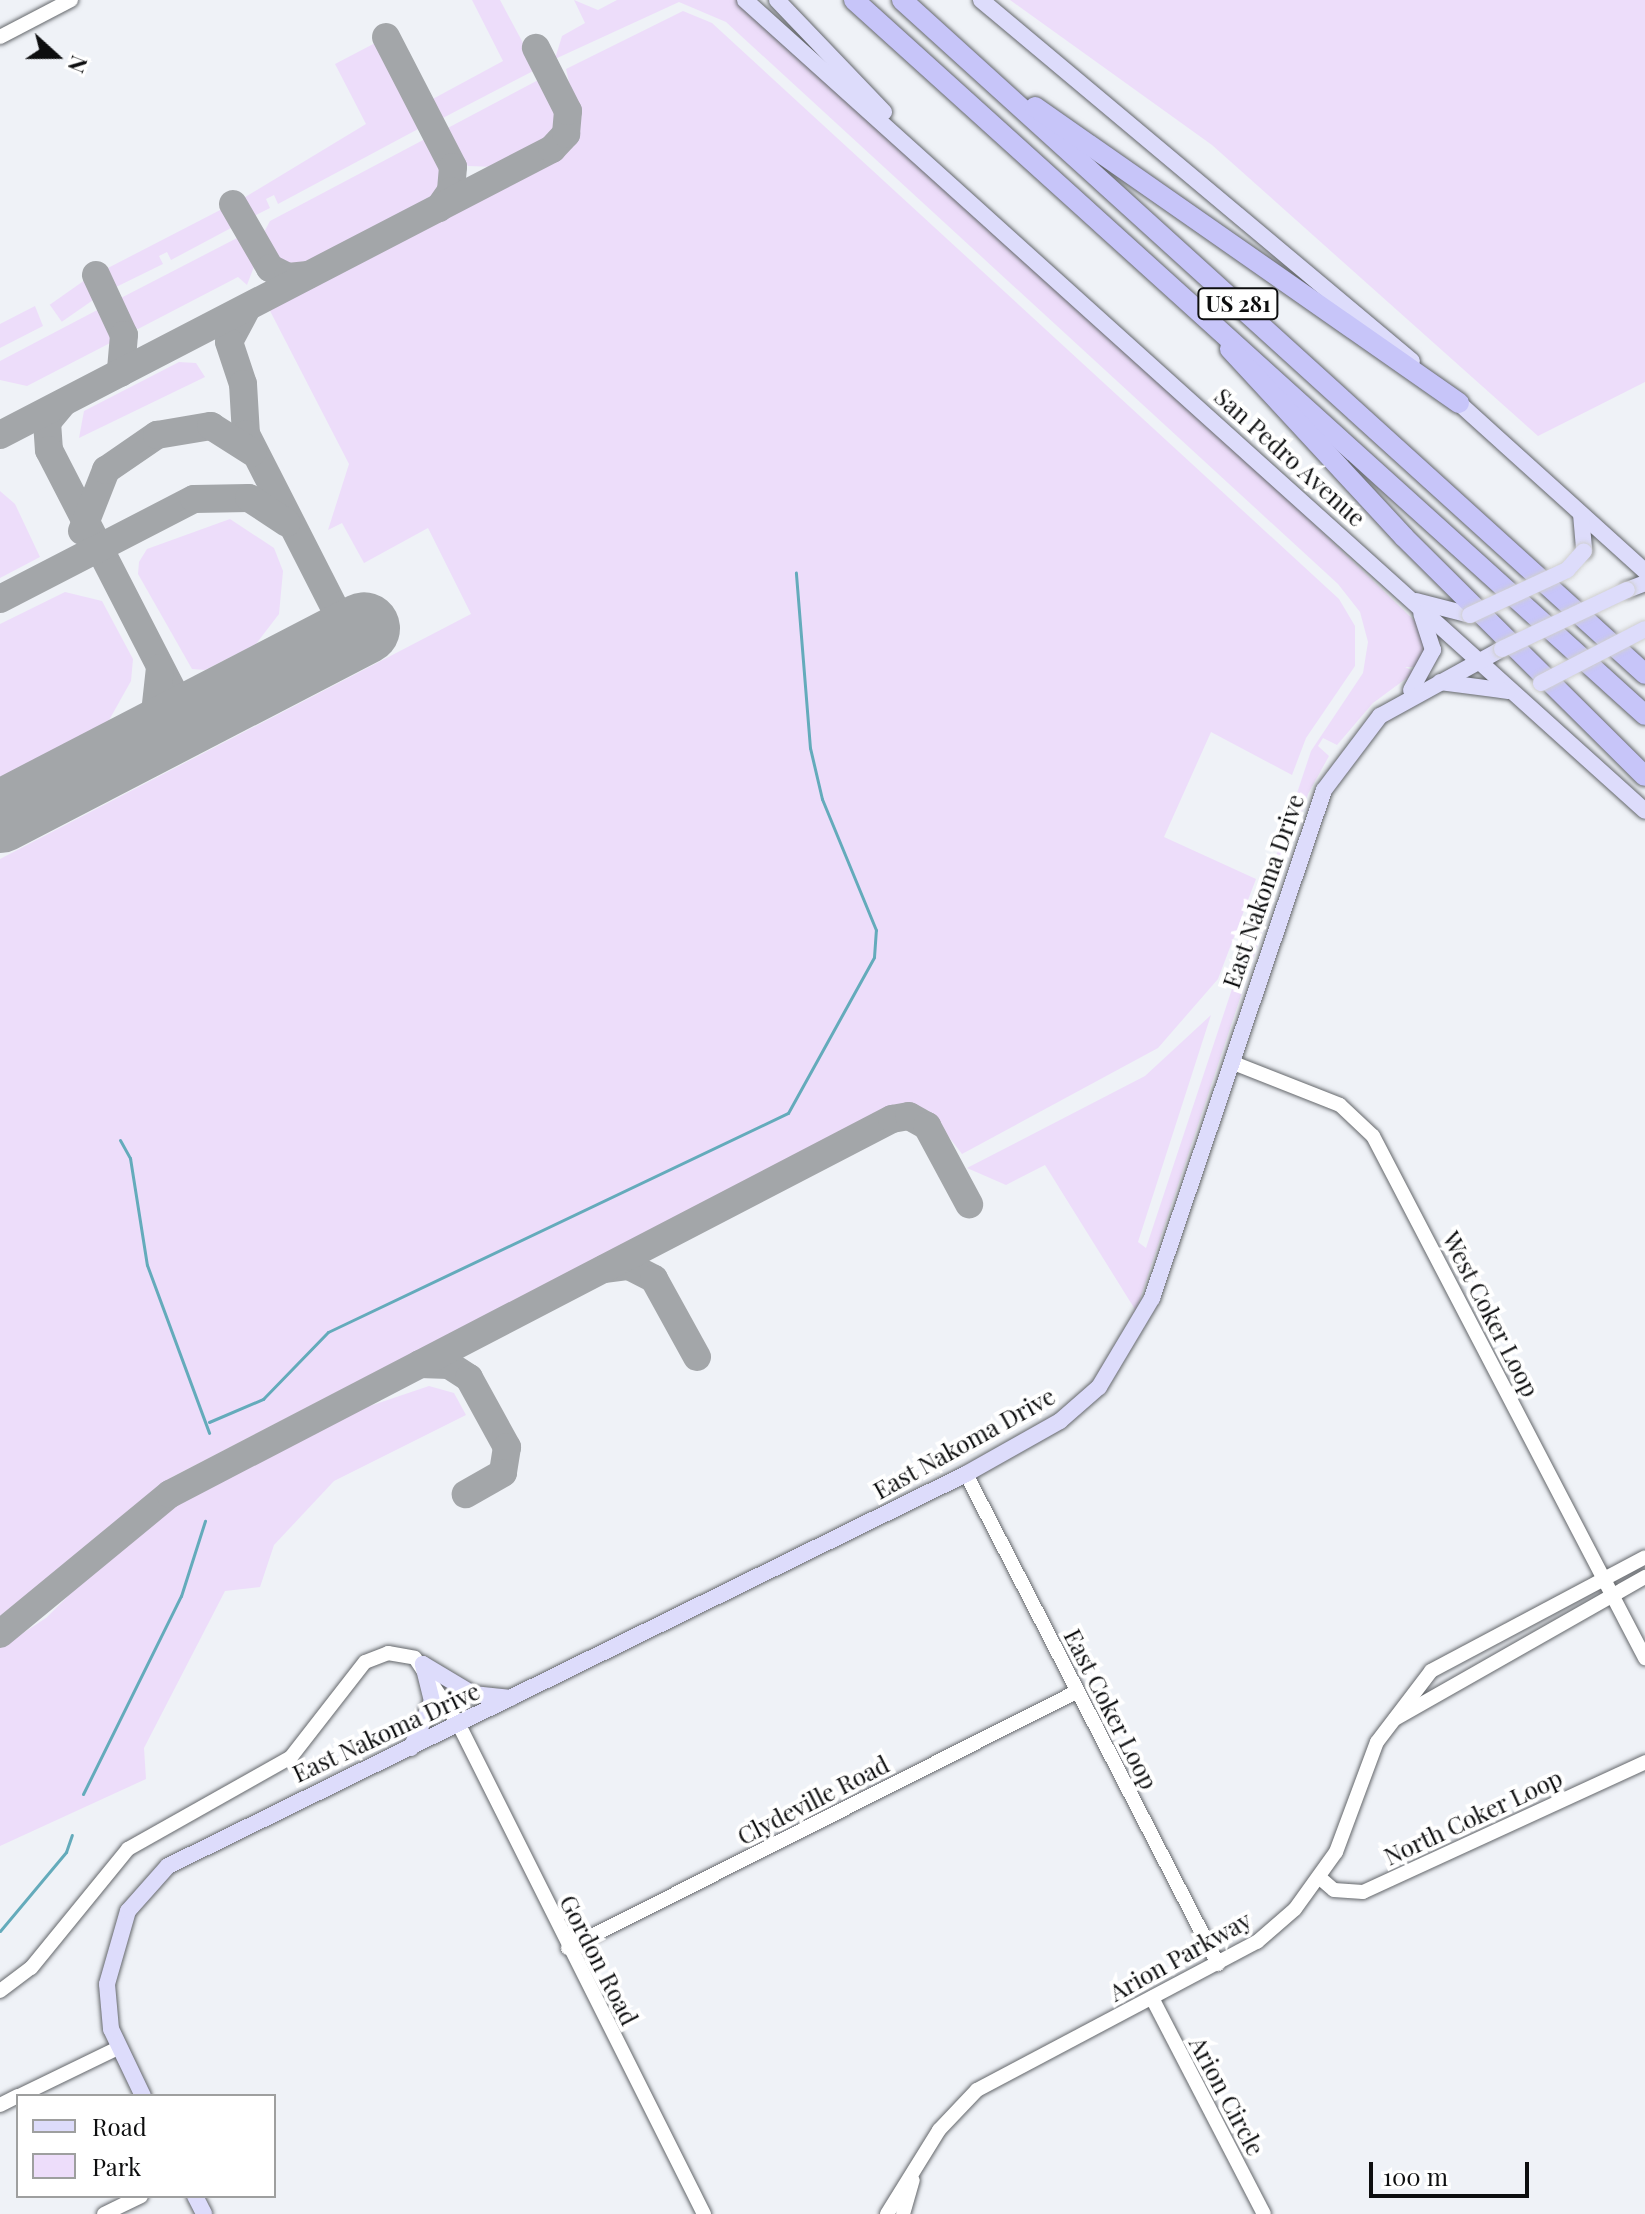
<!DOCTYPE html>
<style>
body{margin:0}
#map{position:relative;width:1645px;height:2214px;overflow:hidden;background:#eff2f7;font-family:"Playfair Display",serif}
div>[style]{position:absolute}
.green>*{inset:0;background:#edddfa;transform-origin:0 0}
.stream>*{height:3px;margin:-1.5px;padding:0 1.5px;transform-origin:1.5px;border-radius:1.5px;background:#64abbb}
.taxiway>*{height:28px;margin:-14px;padding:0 14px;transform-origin:14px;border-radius:14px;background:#a3a6a9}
.runway>*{height:72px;margin:-36px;padding:0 36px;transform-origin:36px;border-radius:36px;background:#a3a6a9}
.roads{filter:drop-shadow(0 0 2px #64676b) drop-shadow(0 0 2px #64676b)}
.minor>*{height:14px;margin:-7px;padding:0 7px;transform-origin:7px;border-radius:7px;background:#fff}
.major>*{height:16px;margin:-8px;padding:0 8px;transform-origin:8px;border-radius:8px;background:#dddcfb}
.highway>*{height:20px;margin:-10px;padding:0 10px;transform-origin:10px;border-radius:10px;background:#c7c5f9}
.bridges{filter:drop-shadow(0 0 2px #cfcfcf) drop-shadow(0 0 2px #cfcfcf)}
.major-bridge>*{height:16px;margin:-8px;padding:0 8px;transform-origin:8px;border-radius:8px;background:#dddcfb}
span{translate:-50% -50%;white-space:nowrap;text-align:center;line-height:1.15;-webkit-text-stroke:8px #fff;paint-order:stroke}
.shield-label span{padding:2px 6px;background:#fff;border:2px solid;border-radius:6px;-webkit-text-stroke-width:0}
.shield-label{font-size:22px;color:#0d0e0f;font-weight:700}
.street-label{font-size:24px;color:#0d0e0f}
.legend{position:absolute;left:16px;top:2094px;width:260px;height:104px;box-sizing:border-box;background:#fff;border:2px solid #9e9f9f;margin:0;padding:10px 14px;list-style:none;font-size:24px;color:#0d0e0f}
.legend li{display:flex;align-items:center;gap:16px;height:40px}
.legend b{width:40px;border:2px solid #9e9f9f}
.north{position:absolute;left:16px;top:16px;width:80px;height:80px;-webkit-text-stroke:6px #fff;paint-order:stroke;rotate:111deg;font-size:22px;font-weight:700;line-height:32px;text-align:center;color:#0d0e0f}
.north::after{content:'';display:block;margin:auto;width:28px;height:36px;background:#0d0e0f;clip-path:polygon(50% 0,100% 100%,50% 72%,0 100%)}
.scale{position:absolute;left:1369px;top:2162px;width:160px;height:36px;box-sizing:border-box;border:4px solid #0d0e0f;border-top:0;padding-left:10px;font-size:24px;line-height:28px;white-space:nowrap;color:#0d0e0f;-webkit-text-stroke:6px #fff;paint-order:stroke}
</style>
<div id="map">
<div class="green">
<div style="clip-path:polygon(472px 0,500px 0,537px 69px,439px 120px,429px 101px,503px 61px)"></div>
<div style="clip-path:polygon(574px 0,598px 10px,617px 0,740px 0,1218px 432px,1420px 626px,1425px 653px,1419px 667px,1405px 667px,1415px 672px,1373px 703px,1337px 745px,1323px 738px,1318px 746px,1329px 756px,1308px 794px,1136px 1311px,1045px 1165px,1006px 1185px,967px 1168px,1145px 1076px,1211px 1015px,1138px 1242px,1146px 1248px,1311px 751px,1363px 673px,1368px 642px,1360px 612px,1338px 584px,726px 22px,679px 2px,555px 59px,562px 36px,585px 23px)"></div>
<div style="clip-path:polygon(1010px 0,1645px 0,1645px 382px,1538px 436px,1212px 145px)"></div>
<div style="clip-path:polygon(683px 11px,712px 23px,1339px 599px,1355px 626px,1355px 666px,1306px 738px,1292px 775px,1211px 732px,1164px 837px,1256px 879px,1218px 979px,1158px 1048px,962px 1154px,928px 1110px,891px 1106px,172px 1477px,0 1619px,0 859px,471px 614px,428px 528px,364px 563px,342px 523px,328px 530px,349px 464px,268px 307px,556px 158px,579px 125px,566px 69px)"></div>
<div style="clip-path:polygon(379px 41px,420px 128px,278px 204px,274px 195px,266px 199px,270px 208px,252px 217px,242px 199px,366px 124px,335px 64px)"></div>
<div style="clip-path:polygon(542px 78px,559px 116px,550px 138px,496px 167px,468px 166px,444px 130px)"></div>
<div style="clip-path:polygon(425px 139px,445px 174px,434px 199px,308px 264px,289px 266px,274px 257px,263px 234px,270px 221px)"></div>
<div style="clip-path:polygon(226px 207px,231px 228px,171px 260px,167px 252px,159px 256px,163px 264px,112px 289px,106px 269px)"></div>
<div style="clip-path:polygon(239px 237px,255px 264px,247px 285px,238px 277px,138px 329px,129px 323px,117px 300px)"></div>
<div style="left:85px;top:280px;width:21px;height:43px;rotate:55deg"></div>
<div style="clip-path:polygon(35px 306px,43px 326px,0 348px,0 324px)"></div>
<div style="clip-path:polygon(103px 307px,114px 341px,27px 386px,0 380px,0 361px)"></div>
<div style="clip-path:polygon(179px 362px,196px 363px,205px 377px,79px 438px,84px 411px)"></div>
<div style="clip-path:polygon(0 491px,15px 504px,40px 557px,0 578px)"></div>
<div style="clip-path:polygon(230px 519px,274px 548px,283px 571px,279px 614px,256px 644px,205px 670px,192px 669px,138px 574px,139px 562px,147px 549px)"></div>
<div style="clip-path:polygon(65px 592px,102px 601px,133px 659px,131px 681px,108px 722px,0 778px,0 624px)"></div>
<div style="clip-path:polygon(429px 1386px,454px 1393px,466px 1415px,334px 1481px,274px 1545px,260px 1587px,225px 1591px,144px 1748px,146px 1779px,0 1846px,0 1648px,46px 1618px,135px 1530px,178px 1503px,352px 1412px)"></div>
</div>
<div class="stream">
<div style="left:120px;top:1140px;width:21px;rotate:61deg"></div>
<div style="left:130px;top:1158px;width:108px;rotate:81deg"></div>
<div style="left:147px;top:1265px;width:179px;rotate:69.7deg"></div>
<div style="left:209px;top:1422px;width:59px;rotate:-23.1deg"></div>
<div style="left:263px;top:1399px;width:93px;rotate:-45.9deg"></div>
<div style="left:328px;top:1332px;width:509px;rotate:-25.46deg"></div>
<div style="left:788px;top:1113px;width:178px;rotate:-61.1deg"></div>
<div style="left:874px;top:957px;width:27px;rotate:-86deg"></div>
<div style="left:876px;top:930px;width:142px;rotate:-112.4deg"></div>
<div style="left:822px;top:799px;width:52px;rotate:-103.2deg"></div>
<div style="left:810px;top:748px;width:176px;rotate:-94.6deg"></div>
<div style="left:83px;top:1794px;width:221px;rotate:-63.7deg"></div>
<div style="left:181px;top:1596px;width:79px;rotate:-72.3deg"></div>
<div style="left:0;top:1931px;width:103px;rotate:-50.1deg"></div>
<div style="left:66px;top:1852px;width:18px;rotate:-71deg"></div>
</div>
<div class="taxiway">
<div style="left:386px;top:37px;width:146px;rotate:62.7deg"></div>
<div style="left:453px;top:167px;width:24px;rotate:95deg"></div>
<div style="left:451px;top:191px;width:21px;rotate:125deg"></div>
<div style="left:233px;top:204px;width:74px;rotate:60deg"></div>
<div style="left:270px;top:268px;width:20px;rotate:27deg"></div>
<div style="left:288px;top:277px;width:20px;rotate:-6deg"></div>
<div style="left:96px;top:275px;width:66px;rotate:65deg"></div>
<div style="left:124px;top:335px;width:38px;rotate:95deg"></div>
<div style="left:247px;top:308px;width:38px;rotate:118deg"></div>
<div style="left:229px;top:342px;width:44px;rotate:71.6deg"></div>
<div style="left:243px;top:384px;width:50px;rotate:86.6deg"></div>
<div style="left:246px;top:434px;width:227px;rotate:63deg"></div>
<div style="left:63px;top:403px;width:25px;rotate:130deg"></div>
<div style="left:47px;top:422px;width:28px;rotate:86deg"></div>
<div style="left:49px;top:450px;width:304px;rotate:62.8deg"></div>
<div style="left:0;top:435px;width:622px;rotate:-27.39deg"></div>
<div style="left:552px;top:149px;width:21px;rotate:-47deg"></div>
<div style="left:566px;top:134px;width:23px;rotate:-85deg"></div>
<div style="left:568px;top:111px;width:71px;rotate:-116.9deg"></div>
<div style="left:82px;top:531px;width:66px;rotate:-68.5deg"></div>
<div style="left:106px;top:470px;width:62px;rotate:-34.5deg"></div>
<div style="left:157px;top:435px;width:55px;rotate:-9.5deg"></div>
<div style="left:211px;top:426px;width:49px;rotate:32.4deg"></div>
<div style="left:0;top:599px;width:218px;rotate:-27.3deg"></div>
<div style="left:194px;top:499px;width:55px;rotate:-1deg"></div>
<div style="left:249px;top:498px;width:45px;rotate:33.3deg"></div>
<div style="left:117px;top:757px;width:51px;rotate:-43.4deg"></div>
<div style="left:154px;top:722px;width:54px;rotate:-83.7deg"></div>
<div style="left:604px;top:1269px;width:25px;rotate:-7deg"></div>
<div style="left:629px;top:1266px;width:28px;rotate:27deg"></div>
<div style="left:654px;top:1279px;width:89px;rotate:61.1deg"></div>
<div style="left:420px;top:1364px;width:29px;rotate:2deg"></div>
<div style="left:449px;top:1365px;width:24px;rotate:33deg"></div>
<div style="left:469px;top:1378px;width:79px;rotate:61.2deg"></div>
<div style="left:507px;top:1447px;width:26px;rotate:99deg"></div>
<div style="left:503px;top:1473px;width:43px;rotate:150.4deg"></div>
<div style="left:0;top:1634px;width:220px;rotate:-39.5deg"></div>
<div style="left:170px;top:1494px;width:814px;rotate:-27.45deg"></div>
<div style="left:892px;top:1119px;width:17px;rotate:-10deg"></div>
<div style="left:909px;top:1116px;width:21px;rotate:29deg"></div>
<div style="left:927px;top:1126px;width:89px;rotate:61.7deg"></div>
</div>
<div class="runway">
<div style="left:0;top:817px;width:410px;rotate:-27.4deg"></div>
</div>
<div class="roads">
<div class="minor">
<div style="left:0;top:37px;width:80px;rotate:-27.5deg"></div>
<div style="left:1231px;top:1062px;width:117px;rotate:21.5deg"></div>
<div style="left:1340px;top:1105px;width:45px;rotate:43.2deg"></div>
<div style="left:1373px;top:1136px;width:589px;rotate:62.48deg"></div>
<div style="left:966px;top:1474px;width:551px;rotate:62.78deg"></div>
<div style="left:1395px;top:1719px;width:288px;rotate:-29.6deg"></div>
<div style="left:1320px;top:1878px;width:18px;rotate:41deg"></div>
<div style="left:1334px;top:1890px;width:29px;rotate:4deg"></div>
<div style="left:1363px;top:1892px;width:311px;rotate:-24.7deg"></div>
<div style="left:568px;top:1948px;width:571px;rotate:-26.74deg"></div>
<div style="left:0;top:1991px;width:39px;rotate:-37deg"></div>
<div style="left:31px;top:1968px;width:154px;rotate:-50.8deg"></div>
<div style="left:128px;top:1849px;width:187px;rotate:-29.4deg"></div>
<div style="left:291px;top:1757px;width:120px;rotate:-52.1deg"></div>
<div style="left:365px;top:1662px;width:25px;rotate:-21deg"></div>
<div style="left:388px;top:1653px;width:27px;rotate:10deg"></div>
<div style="left:415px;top:1658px;width:80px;rotate:56.7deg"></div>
<div style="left:459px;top:1725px;width:547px;rotate:63.39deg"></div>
<div style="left:1152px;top:1998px;width:243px;rotate:62.6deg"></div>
<div style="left:19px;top:2096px;width:110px;rotate:-25.9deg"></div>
<div style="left:0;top:2105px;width:20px;rotate:-27deg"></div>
<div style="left:104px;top:2214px;width:41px;rotate:-25.9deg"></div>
<div style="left:887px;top:2214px;width:99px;rotate:-58.2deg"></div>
<div style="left:939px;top:2130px;width:55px;rotate:-46.5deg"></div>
<div style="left:977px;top:2090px;width:317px;rotate:-27.9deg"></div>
<div style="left:1257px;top:1942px;width:50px;rotate:-41deg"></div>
<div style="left:1295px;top:1909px;width:70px;rotate:-54.3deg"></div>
<div style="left:1336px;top:1852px;width:117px;rotate:-69.6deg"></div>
<div style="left:1377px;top:1742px;width:89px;rotate:-52.7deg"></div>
<div style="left:1431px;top:1671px;width:242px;rotate:-28deg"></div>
<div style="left:903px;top:2214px;width:35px;rotate:-74deg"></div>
</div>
<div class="major">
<div style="left:745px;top:0;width:1211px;rotate:42.02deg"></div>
<div style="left:777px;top:0;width:155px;rotate:46.3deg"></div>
<div style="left:981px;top:0;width:562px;rotate:39.95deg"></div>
<div style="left:1450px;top:395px;width:263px;rotate:42.1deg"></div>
<div style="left:1581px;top:514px;width:37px;rotate:85deg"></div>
<div style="left:1627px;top:590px;width:19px;rotate:-21deg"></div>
<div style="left:1416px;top:601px;width:56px;rotate:14.5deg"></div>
<div style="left:1440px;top:682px;width:69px;rotate:7.5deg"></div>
<div style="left:1411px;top:690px;width:46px;rotate:-61.2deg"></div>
<div style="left:1433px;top:650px;width:38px;rotate:-108deg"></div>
<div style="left:423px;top:1664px;width:58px;rotate:31deg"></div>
<div style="left:473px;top:1694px;width:38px;rotate:6deg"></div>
<div style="left:411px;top:1748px;width:51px;rotate:-65.9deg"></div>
<div style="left:432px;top:1701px;width:38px;rotate:-104deg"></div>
<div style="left:143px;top:2096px;width:74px;rotate:-115.5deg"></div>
<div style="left:111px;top:2029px;width:45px;rotate:-95.1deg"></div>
<div style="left:107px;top:1984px;width:76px;rotate:-74deg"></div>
<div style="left:128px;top:1911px;width:60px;rotate:-48.4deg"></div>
<div style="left:168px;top:1866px;width:889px;rotate:-26.16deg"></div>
<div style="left:966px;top:1474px;width:108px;rotate:-29.4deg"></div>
<div style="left:1060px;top:1421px;width:52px;rotate:-41.1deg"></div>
<div style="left:1099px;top:1387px;width:104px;rotate:-59.2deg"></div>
<div style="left:1152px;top:1298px;width:536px;rotate:-71.29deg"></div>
<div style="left:1324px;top:790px;width:93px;rotate:-52.9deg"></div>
<div style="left:1380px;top:716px;width:139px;rotate:-28.8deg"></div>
<div style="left:195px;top:2196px;width:20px;rotate:63deg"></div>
</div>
<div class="highway">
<div style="left:854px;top:0;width:1066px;rotate:42.11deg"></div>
<div style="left:902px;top:0;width:1003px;rotate:42.21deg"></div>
<div style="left:1035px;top:107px;width:517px;rotate:34.92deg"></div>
<div style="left:1230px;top:349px;width:256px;rotate:47.2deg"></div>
<div style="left:1404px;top:537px;width:339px;rotate:44.8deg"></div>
</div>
</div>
<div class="bridges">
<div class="major-bridge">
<div style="left:1470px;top:615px;width:107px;rotate:-24.9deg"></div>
<div style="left:1567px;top:570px;width:25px;rotate:-48deg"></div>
<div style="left:1502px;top:649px;width:138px;rotate:-25.3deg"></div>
<div style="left:1541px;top:683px;width:117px;rotate:-27.4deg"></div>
</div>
</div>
<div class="shield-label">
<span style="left:1238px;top:304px">US 281</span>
</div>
<div class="street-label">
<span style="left:1290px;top:457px;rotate:42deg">San Pedro Avenue</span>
<span style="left:1263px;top:891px;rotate:-71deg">East Nakoma Drive</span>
<span style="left:1491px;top:1314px;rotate:63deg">West Coker Loop</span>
<span style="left:964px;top:1443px;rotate:-29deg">East Nakoma Drive</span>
<span style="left:1111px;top:1709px;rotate:63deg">East Coker Loop</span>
<span style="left:386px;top:1732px;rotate:-25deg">East Nakoma Drive</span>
<span style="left:813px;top:1800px;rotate:-27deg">Clydeville Road</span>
<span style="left:1473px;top:1817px;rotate:-25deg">North Coker Loop</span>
<span style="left:1180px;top:1956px;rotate:-29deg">Arion Parkway</span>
<span style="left:599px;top:1960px;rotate:63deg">Gordon Road</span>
<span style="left:1227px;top:2096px;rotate:62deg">Arion Circle</span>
</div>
<ul class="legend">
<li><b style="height:10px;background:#dddcfb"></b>Road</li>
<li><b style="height:22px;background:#edddfa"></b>Park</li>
</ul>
<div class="north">N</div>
<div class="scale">100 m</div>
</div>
